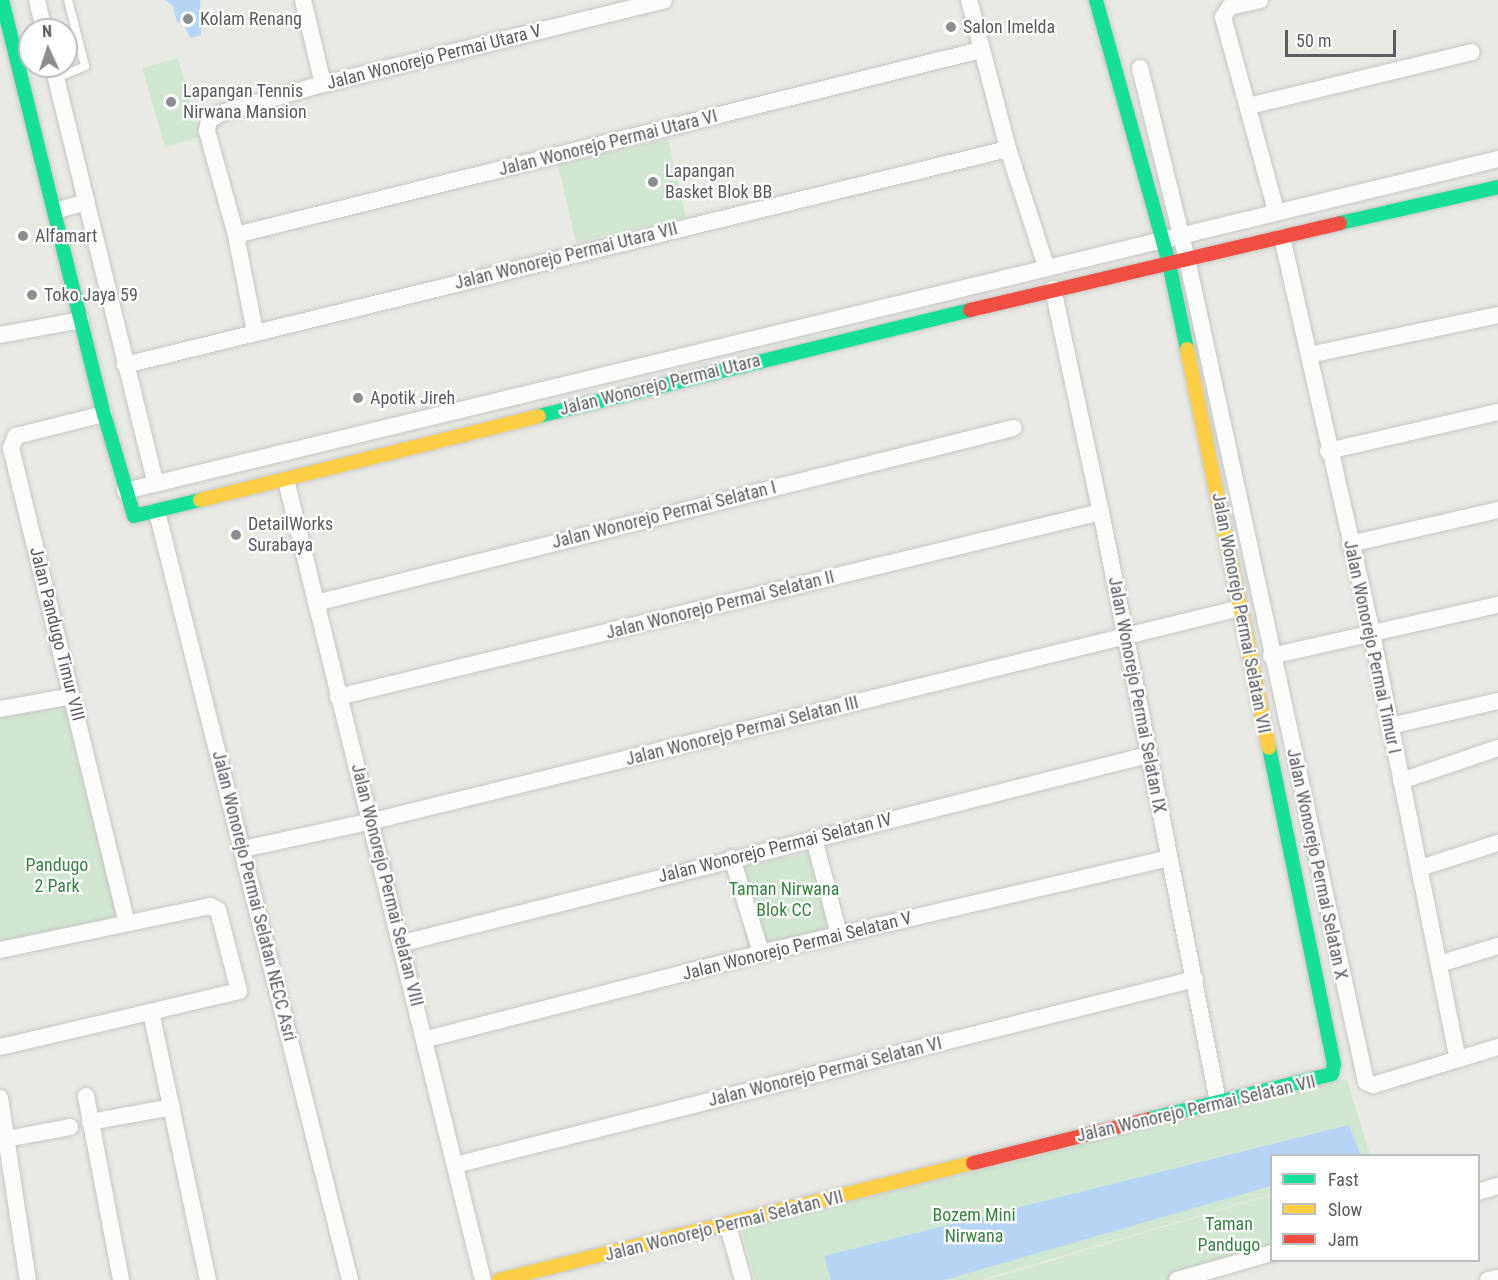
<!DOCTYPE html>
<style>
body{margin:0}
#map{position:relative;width:1498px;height:1280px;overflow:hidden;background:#e9e9e4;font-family:"Roboto Condensed",sans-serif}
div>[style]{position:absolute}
.green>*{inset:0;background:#d1e6d1;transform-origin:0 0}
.water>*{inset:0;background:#b7d4f4}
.roads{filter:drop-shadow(0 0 2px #c6c6c4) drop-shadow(0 0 2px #c6c6c4)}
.lane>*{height:8px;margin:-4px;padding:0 4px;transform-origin:4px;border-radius:4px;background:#fcfcfb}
.street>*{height:16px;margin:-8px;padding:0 8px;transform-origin:8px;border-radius:8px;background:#fcfcfb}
.fast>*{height:14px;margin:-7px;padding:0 7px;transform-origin:7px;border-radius:7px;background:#16e098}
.slow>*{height:14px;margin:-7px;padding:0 7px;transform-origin:7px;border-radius:7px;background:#ffcf43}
.jam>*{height:14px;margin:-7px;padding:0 7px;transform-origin:7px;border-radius:7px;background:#f24e42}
.dots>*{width:16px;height:16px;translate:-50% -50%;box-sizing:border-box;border:3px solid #fff;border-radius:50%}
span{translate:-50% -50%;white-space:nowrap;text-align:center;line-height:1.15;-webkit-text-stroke:4.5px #fff;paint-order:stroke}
.poi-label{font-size:18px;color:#5a5c61}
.left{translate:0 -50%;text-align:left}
.street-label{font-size:18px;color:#5a5c61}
.park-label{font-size:18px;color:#388243}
.legend{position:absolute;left:1270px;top:1154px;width:210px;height:108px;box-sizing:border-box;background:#fff;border:2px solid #bdbec0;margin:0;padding:8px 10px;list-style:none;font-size:18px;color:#5a5c61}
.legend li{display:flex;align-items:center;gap:12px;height:30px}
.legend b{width:30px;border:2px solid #bdbec0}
.north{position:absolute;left:18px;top:18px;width:60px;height:60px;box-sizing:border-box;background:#fff;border:2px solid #bdbec0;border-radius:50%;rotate:357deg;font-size:16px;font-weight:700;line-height:24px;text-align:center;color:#5a5c61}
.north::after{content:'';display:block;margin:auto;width:21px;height:27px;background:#8c8d8f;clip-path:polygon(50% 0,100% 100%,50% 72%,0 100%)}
.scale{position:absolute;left:1285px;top:30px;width:111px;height:27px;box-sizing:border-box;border:3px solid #5a5c61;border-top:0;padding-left:8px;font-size:18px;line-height:21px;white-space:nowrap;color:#5a5c61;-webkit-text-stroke:4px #fff;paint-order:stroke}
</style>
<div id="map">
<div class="green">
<div style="left:178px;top:58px;width:82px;height:37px;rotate:74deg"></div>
<div style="left:668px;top:139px;width:80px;height:113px;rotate:77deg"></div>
<div style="clip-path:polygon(72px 696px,127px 923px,0 950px,0 709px)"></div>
<div style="left:826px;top:849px;width:82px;height:97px;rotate:78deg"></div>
<div style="clip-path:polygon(1347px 1079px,1370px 1155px,1272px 1156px,1271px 1194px,981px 1280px,755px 1280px,741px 1229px)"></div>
<div style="clip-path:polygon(1271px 1195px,1271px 1251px,1168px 1280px,987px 1280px)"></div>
</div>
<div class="water">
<div style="clip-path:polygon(200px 0,201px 35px,190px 38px,183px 22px,177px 22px,173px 6px,165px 0)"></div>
<div style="clip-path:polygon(1349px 1125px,1361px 1155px,1272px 1156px,1271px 1186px,944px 1280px,831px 1280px,824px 1256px)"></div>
</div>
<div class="roads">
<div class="lane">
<div style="left:56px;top:78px;width:31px;rotate:-22deg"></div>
<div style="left:85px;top:66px;width:68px;rotate:-104.4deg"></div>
</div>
<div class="street">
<div style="left:37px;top:0;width:31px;rotate:77deg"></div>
<div style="left:303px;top:0;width:86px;rotate:76.6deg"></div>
<div style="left:969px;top:0;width:154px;rotate:75.3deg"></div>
<div style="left:1008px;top:149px;width:123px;rotate:72deg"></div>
<div style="left:1260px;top:0;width:31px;rotate:167deg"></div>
<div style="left:1230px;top:7px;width:12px;rotate:125deg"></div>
<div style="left:1223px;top:17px;width:201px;rotate:74.7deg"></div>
<div style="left:53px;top:66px;width:428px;rotate:76.2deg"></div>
<div style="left:1140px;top:68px;width:197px;rotate:76.2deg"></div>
<div style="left:1187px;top:259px;width:842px;rotate:77.73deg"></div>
<div style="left:1366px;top:1082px;width:8px;rotate:23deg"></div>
<div style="left:1373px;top:1085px;width:131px;rotate:-16.9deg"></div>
<div style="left:1249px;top:106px;width:229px;rotate:-13.6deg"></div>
<div style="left:55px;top:211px;width:33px;rotate:-16deg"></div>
<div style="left:236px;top:235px;width:768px;rotate:-13.95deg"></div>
<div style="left:1282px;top:237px;width:407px;rotate:77.2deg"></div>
<div style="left:1372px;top:634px;width:434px;rotate:78.6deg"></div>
<div style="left:1053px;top:289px;width:228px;rotate:77.9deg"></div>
<div style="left:1101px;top:512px;width:601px;rotate:78.78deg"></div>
<div style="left:255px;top:332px;width:99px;rotate:-101.1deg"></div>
<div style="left:236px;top:235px;width:108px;rotate:-105.6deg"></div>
<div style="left:207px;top:131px;width:11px;rotate:-80deg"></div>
<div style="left:209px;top:120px;width:14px;rotate:-30deg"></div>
<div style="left:221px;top:113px;width:106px;rotate:-15.9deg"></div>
<div style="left:323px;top:84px;width:351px;rotate:-13.8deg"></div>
<div style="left:0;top:335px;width:82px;rotate:-10.5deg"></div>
<div style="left:1309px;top:355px;width:193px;rotate:-11.9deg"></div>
<div style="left:125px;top:365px;width:909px;rotate:-13.75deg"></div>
<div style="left:104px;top:414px;width:91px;rotate:166deg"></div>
<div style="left:16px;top:436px;width:13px;rotate:113deg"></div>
<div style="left:11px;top:448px;width:489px;rotate:76.3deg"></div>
<div style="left:1328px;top:451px;width:174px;rotate:-12.9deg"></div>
<div style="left:286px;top:480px;width:824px;rotate:76.17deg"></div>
<div style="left:125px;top:491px;width:1413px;rotate:-13.59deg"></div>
<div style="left:157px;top:512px;width:792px;rotate:75.89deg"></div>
<div style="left:1350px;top:544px;width:152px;rotate:-12.9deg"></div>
<div style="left:316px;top:603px;width:719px;rotate:-14.09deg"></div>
<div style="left:1271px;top:656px;width:233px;rotate:-12.7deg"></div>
<div style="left:338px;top:697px;width:785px;rotate:-13.63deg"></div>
<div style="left:0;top:709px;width:73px;rotate:-10.2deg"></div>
<div style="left:1390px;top:726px;width:111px;rotate:-13deg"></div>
<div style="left:1401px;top:781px;width:102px;rotate:-18.8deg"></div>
<div style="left:814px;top:838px;width:100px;rotate:75.5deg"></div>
<div style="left:243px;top:849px;width:133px;rotate:-12.2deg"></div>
<div style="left:373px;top:821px;width:893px;rotate:-13.8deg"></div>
<div style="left:732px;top:858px;width:99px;rotate:73deg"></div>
<div style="left:1420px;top:868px;width:82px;rotate:-17.8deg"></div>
<div style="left:403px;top:943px;width:768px;rotate:-14.16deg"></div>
<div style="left:0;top:950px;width:215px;rotate:-11.8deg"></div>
<div style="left:210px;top:906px;width:9px;rotate:27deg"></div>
<div style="left:218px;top:910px;width:84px;rotate:75.5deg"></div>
<div style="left:239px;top:991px;width:245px;rotate:166.8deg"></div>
<div style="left:1439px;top:964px;width:62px;rotate:-17deg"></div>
<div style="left:151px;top:1012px;width:274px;rotate:78deg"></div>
<div style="left:427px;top:1039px;width:345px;rotate:-14.4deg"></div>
<div style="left:761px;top:953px;width:419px;rotate:-13.1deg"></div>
<div style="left:86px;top:1096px;width:187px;rotate:79.2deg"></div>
<div style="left:0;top:1098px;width:184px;rotate:81.3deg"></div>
<div style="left:90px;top:1122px;width:83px;rotate:-10.4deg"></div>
<div style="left:6px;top:1139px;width:65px;rotate:-10.6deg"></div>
<div style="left:455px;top:1165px;width:763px;rotate:-14.11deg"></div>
<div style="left:1478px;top:1192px;width:21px;rotate:-17deg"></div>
<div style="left:728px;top:1226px;width:56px;rotate:74.5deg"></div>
<div style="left:1177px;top:1280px;width:99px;rotate:-15.9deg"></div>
<div style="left:1488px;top:1280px;width:10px;rotate:-11deg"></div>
</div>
<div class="fast">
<div style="left:2px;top:0;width:426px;rotate:76.2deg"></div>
<div style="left:104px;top:414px;width:106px;rotate:73.6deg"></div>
<div style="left:134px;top:516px;width:68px;rotate:-13.6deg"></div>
<div style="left:1096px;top:0;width:273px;rotate:74.5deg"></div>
<div style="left:1169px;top:263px;width:88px;rotate:78.2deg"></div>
<div style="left:1340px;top:223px;width:162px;rotate:-12.8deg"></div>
<div style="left:539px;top:416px;width:444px;rotate:-13.8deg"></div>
<div style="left:1149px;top:1119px;width:188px;rotate:-13.8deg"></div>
<div style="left:1332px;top:1074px;width:10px;rotate:-79deg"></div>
<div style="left:1334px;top:1064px;width:323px;rotate:-101.6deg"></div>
</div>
<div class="slow">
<div style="left:1187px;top:349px;width:407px;rotate:78.4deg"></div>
<div style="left:200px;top:500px;width:349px;rotate:-13.9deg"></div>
<div style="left:499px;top:1280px;width:488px;rotate:-13.9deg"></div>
</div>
<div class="jam">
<div style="left:970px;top:310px;width:380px;rotate:-13.2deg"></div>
<div style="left:973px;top:1163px;width:181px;rotate:-14deg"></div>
</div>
</div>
<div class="dots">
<div style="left:188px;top:19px;background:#8c8d8f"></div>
<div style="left:951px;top:27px;background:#8c8d8f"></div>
<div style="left:171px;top:102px;background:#8c8d8f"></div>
<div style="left:653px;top:182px;background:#8c8d8f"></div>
<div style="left:23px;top:236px;background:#8c8d8f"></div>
<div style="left:32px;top:295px;background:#8c8d8f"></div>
<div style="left:358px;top:398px;background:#8c8d8f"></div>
<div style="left:236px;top:535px;background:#8c8d8f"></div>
</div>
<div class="poi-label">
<span class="left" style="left:200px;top:19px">Kolam Renang</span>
<span class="left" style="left:963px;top:27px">Salon Imelda</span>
<span class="left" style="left:183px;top:102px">Lapangan Tennis<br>Nirwana Mansion</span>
<span class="left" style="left:665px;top:182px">Lapangan<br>Basket Blok BB</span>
<span class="left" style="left:35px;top:236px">Alfamart</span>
<span class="left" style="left:44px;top:295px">Toko Jaya 59</span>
<span class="left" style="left:370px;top:398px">Apotik Jireh</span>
<span class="left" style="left:248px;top:535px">DetailWorks<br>Surabaya</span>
</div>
<div class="street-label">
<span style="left:434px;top:57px;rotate:-14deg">Jalan Wonorejo Permai Utara V</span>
<span style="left:608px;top:143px;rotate:-14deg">Jalan Wonorejo Permai Utara VI</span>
<span style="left:566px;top:256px;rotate:-14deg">Jalan Wonorejo Permai Utara VII</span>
<span style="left:660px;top:385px;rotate:-14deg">Jalan Wonorejo Permai Utara</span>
<span style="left:664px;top:515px;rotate:-14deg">Jalan Wonorejo Permai Selatan I</span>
<span style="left:720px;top:605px;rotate:-14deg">Jalan Wonorejo Permai Selatan II</span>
<span style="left:1241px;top:613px;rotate:79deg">Jalan Wonorejo Permai Selatan VII</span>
<span style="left:57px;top:634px;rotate:76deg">Jalan Pandugo Timur VIII</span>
<span style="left:1372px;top:647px;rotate:78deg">Jalan Wonorejo Permai Timur I</span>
<span style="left:1137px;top:695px;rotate:79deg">Jalan Wonorejo Permai Selatan IX</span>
<span style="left:742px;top:731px;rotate:-14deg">Jalan Wonorejo Permai Selatan III</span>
<span style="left:775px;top:848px;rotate:-14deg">Jalan Wonorejo Permai Selatan IV</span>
<span style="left:1317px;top:864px;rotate:78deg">Jalan Wonorejo Permai Selatan X</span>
<span style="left:387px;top:885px;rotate:76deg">Jalan Wonorejo Permai Selatan VIII</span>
<span style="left:254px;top:896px;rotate:76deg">Jalan Wonorejo Permai Selatan NECC Asri</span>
<span style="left:797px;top:946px;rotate:-14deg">Jalan Wonorejo Permai Selatan V</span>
<span style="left:825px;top:1072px;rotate:-14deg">Jalan Wonorejo Permai Selatan VI</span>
<span style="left:1196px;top:1109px;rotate:-13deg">Jalan Wonorejo Permai Selatan VII</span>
<span style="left:724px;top:1226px;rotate:-14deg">Jalan Wonorejo Permai Selatan VII</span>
</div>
<div class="park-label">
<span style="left:57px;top:876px">Pandugo<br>2 Park</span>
<span style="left:784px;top:900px">Taman Nirwana<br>Blok CC</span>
<span style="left:974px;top:1226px">Bozem Mini<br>Nirwana</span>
<span style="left:1229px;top:1235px">Taman<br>Pandugo</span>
</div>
<ul class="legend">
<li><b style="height:8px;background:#16e098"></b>Fast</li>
<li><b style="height:8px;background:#ffcf43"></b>Slow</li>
<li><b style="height:8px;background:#f24e42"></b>Jam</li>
</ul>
<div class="north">N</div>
<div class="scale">50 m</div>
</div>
